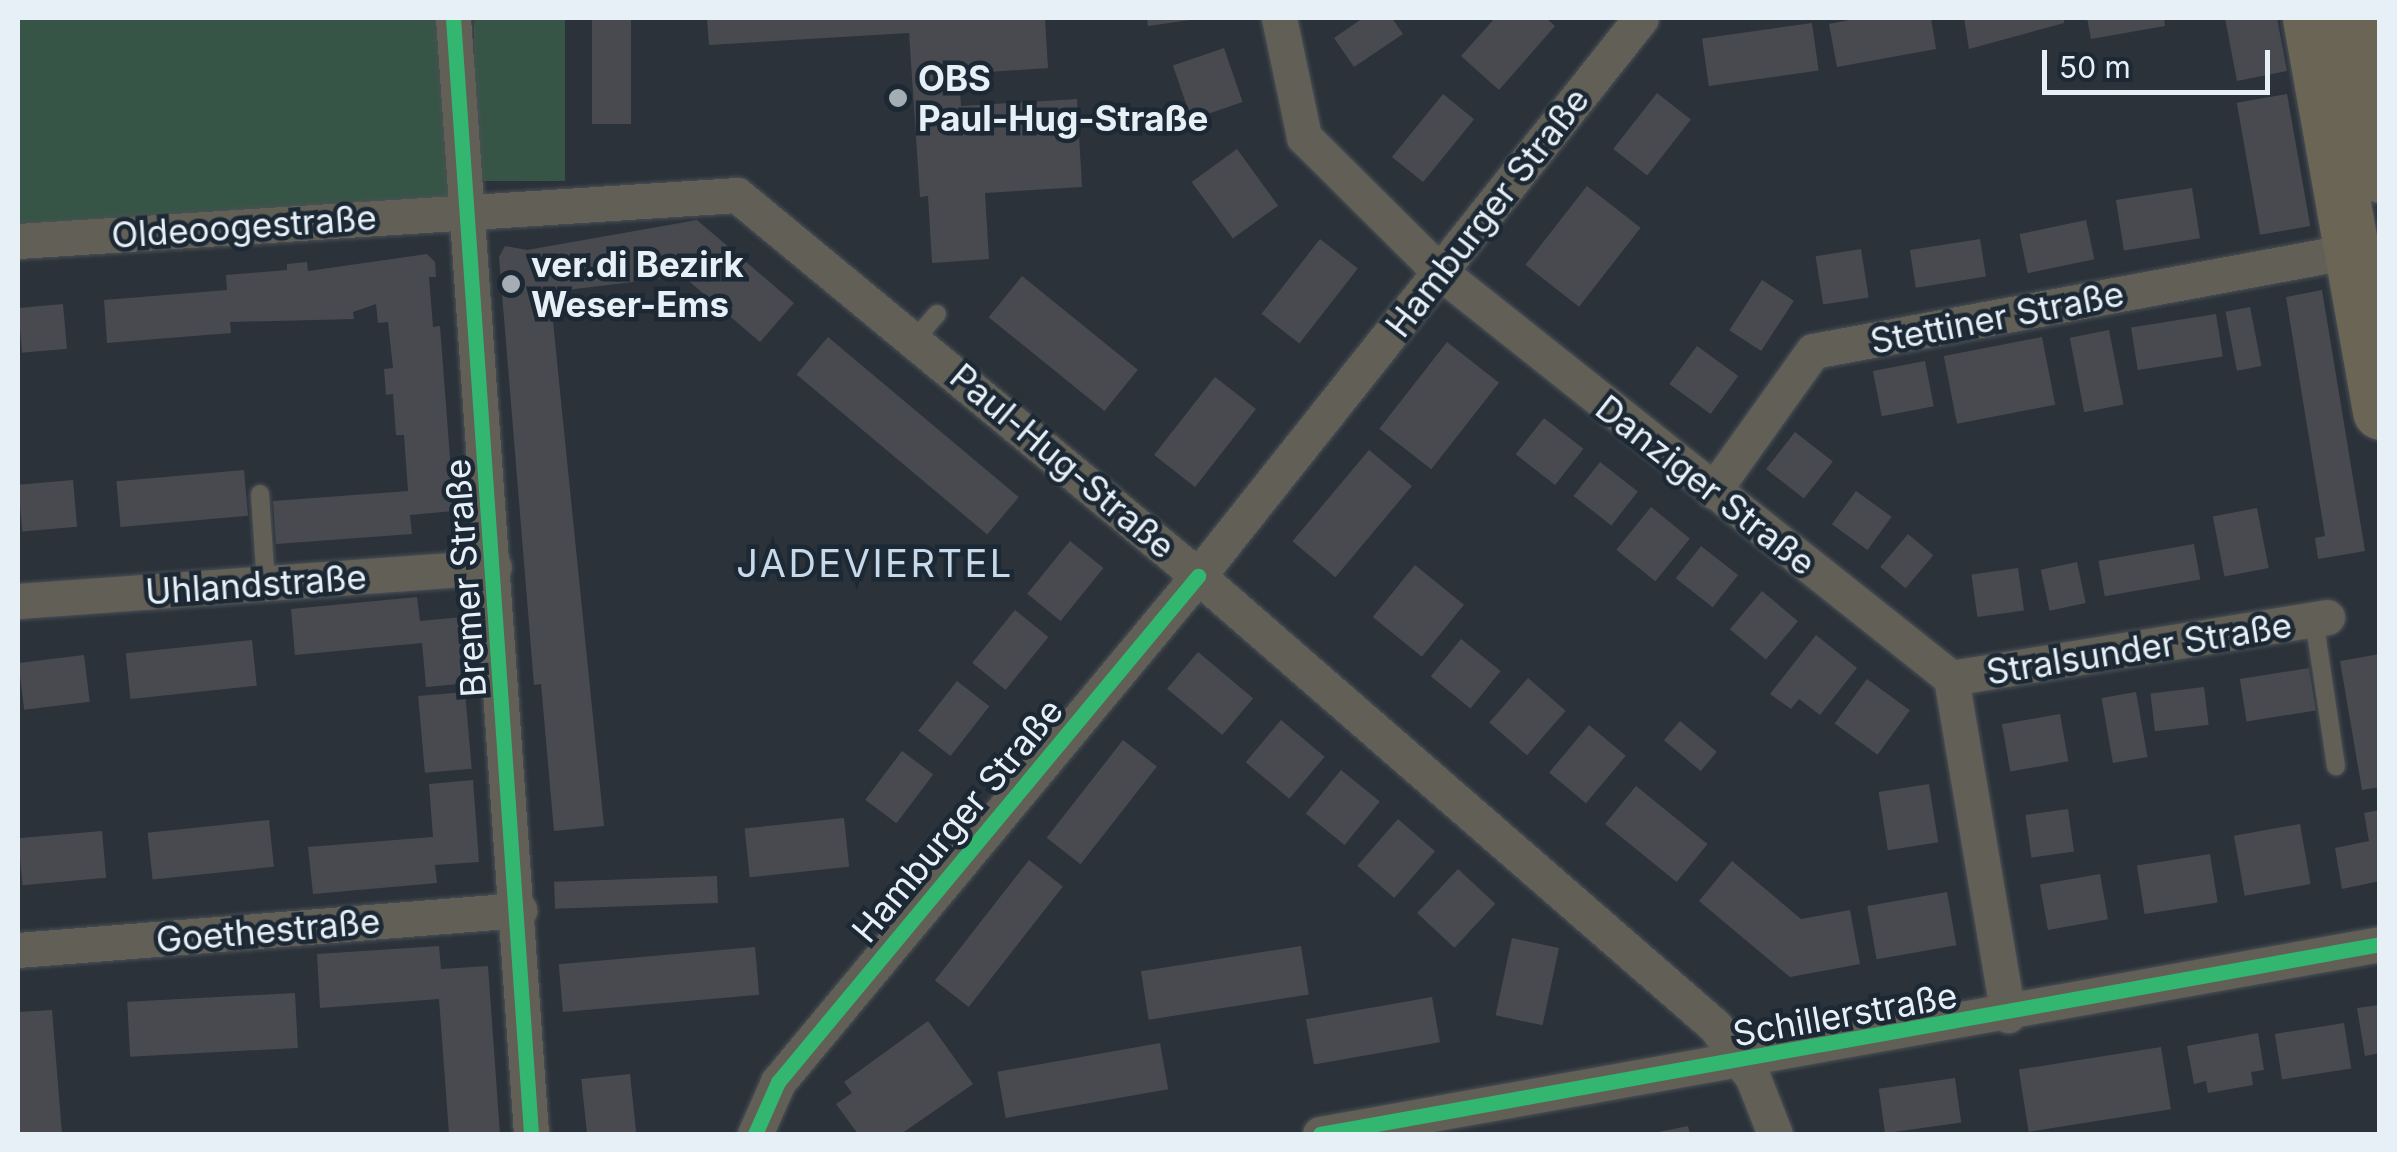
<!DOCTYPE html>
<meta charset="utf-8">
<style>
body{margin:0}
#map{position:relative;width:2397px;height:1152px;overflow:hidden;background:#2b3239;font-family:Inter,sans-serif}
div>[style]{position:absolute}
.green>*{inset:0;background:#375546;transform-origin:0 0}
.building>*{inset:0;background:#494a50;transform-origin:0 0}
.roads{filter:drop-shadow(0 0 2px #4a5057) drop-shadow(0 0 2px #4a5057)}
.service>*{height:18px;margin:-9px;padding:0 9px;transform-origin:9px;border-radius:9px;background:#615f56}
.minor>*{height:35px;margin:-17.5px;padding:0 17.5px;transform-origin:17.5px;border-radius:17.5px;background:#615f56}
.primary>*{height:55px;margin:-27.5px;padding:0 27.5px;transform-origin:27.5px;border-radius:27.5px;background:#6a6555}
.cycleway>*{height:15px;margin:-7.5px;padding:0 7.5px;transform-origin:7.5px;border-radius:7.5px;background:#33b770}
.dots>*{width:28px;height:28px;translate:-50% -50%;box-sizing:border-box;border:5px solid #1c2935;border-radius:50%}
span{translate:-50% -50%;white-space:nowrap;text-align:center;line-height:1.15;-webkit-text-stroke:9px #1c2935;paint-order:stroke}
.poi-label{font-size:35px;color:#e7eff7;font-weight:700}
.left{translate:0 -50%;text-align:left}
.street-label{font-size:35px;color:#e7eff7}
.neighbourhood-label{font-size:38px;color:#c8d9e9;letter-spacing:2.5px}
.frame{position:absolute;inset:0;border:20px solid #e7eff7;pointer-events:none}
.scale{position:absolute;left:2042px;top:50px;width:228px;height:45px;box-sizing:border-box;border:5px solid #e7eff7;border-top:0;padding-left:12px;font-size:30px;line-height:35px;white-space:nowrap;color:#e7eff7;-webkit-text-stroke:8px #1c2935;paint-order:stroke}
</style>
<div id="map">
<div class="green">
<div style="clip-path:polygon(18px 18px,436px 18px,450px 216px,18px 241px)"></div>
<div style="left:474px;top:18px;width:91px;height:163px"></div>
</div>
<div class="building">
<div style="left:592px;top:18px;width:39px;height:106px"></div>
<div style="clip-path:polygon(707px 18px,1045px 18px,1048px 68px,959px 74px,961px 106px,1077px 99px,1082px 187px,985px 193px,989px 259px,932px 263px,928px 196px,920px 197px,909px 33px,709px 45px)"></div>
<div style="clip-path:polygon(1147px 18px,1190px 18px,1190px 20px,1148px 26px)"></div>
<div style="clip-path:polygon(1363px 18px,1392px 18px,1403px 34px,1354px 67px,1334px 38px)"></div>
<div style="clip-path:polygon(1495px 18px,1546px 18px,1555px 26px,1499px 90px,1461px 56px)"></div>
<div style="clip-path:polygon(1859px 18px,1931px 18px,1936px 49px,1837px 67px,1829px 24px)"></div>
<div style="clip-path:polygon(1964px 18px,2064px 18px,2064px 23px,1969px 49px)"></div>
<div style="clip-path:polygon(2087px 18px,2164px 18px,2165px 26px,2091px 39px)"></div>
<div style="clip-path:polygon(2225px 18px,2277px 18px,2287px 71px,2237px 81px)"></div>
<div style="left:1812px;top:23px;width:48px;height:111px;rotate:82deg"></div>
<div style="left:1224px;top:48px;width:57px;height:54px;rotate:71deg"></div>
<div style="left:1657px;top:93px;width:43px;height:71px;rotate:38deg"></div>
<div style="left:1443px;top:94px;width:40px;height:81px;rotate:39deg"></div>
<div style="left:2287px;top:94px;width:134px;height:51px;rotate:80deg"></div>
<div style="left:1237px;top:149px;width:70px;height:56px;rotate:54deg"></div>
<div style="left:1587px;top:186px;width:68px;height:100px;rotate:38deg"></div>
<div style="left:2192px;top:188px;width:51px;height:77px;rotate:81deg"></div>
<div style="clip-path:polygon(697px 220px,794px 303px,760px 342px,683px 276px,550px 292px,604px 826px,554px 831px,541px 684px,534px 685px,499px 257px,505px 246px,527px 250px)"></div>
<div style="left:2086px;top:220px;width:40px;height:68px;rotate:78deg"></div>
<div style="left:1320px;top:239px;width:48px;height:95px;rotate:38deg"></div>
<div style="left:1980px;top:239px;width:38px;height:71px;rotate:81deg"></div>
<div style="left:1861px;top:249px;width:49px;height:46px;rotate:81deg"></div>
<div style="clip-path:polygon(427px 254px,435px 262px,436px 277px,429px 277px,433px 327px,440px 326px,454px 511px,410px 515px,412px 534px,276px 544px,273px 501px,408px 491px,404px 435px,396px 435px,393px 394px,386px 395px,384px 369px,393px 368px,388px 322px,378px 323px,376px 304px,353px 312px,354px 319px,230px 322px,231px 333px,107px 343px,104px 300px,227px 290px,226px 275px,287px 270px,287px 264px,307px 262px,308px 271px)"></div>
<div style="left:1022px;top:276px;width:149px;height:53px;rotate:39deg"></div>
<div style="left:1762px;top:280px;width:38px;height:60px;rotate:33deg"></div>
<div style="clip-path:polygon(2322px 290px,2365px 551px,2318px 559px,2315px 538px,2325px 536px,2286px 297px)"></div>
<div style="left:63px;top:304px;width:45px;height:45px;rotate:85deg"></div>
<div style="left:2250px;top:307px;width:60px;height:25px;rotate:79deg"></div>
<div style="left:2216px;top:314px;width:43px;height:86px;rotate:81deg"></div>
<div style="left:2109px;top:330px;width:76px;height:40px;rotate:79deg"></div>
<div style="left:828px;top:337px;width:249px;height:49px;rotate:40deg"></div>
<div style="left:2042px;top:337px;width:69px;height:100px;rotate:79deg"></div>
<div style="left:1447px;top:342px;width:66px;height:110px;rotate:38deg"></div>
<div style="left:1697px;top:346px;width:51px;height:47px;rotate:36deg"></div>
<div style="left:1925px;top:361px;width:46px;height:53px;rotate:79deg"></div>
<div style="left:1215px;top:377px;width:52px;height:99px;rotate:38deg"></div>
<div style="left:1544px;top:418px;width:50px;height:46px;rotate:38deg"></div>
<div style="left:1795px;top:432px;width:48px;height:47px;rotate:38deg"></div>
<div style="left:1369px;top:450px;width:56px;height:119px;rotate:40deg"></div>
<div style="left:1600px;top:462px;width:48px;height:43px;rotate:38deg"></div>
<div style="left:244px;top:470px;width:46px;height:128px;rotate:85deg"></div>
<div style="left:73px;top:480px;width:47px;height:55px;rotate:85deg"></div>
<div style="left:1856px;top:491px;width:44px;height:41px;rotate:36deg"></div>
<div style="left:1651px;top:507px;width:50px;height:55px;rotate:39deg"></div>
<div style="left:2257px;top:508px;width:61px;height:45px;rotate:79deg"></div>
<div style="left:1908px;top:534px;width:33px;height:43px;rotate:40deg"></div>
<div style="left:1070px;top:541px;width:43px;height:68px;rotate:39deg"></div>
<div style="left:2194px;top:544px;width:36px;height:97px;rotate:80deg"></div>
<div style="left:1701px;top:546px;width:47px;height:41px;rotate:38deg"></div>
<div style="left:2077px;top:562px;width:42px;height:37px;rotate:78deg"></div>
<div style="left:1415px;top:565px;width:63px;height:67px;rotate:39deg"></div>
<div style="left:2018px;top:568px;width:43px;height:47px;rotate:82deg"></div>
<div style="left:1762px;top:591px;width:47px;height:50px;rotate:40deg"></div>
<div style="clip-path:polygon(417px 597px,420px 621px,462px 617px,469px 683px,426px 687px,422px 643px,295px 655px,291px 609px)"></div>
<div style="left:1015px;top:610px;width:43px;height:68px;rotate:39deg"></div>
<div style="clip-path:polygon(1816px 635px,1857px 668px,1820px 715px,1799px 699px,1791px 709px,1770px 694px)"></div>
<div style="left:1461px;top:639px;width:51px;height:48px;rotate:39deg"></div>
<div style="left:252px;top:640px;width:46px;height:127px;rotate:84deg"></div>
<div style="left:1198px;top:652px;width:72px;height:48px;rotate:40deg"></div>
<div style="clip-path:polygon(2380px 654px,2380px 787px,2362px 790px,2340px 661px)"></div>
<div style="left:84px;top:655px;width:47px;height:66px;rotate:83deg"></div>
<div style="left:2309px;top:668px;width:43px;height:70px;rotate:81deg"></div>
<div style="left:1528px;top:678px;width:50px;height:59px;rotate:41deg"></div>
<div style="left:1867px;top:679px;width:53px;height:55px;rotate:36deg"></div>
<div style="left:957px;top:681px;width:41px;height:63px;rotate:38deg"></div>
<div style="left:2204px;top:687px;width:38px;height:54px;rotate:83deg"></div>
<div style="left:465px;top:692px;width:77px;height:47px;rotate:85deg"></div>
<div style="left:2136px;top:692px;width:66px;height:35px;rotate:80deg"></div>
<div style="left:2060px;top:714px;width:48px;height:59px;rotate:80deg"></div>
<div style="left:1281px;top:720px;width:57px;height:55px;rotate:40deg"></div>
<div style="left:1680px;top:721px;width:48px;height:25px;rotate:40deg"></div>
<div style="left:1589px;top:725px;width:48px;height:62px;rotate:40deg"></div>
<div style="left:1123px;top:740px;width:43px;height:124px;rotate:38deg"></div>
<div style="left:902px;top:751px;width:39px;height:61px;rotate:37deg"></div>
<div style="left:1341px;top:770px;width:50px;height:56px;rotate:39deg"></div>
<div style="clip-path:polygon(473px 780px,479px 862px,435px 865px,437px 883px,313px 894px,308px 847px,433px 837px,429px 784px)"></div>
<div style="left:1929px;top:784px;width:59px;height:51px;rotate:81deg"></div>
<div style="left:1636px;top:786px;width:92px;height:49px;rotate:39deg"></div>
<div style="left:2068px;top:809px;width:43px;height:43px;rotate:82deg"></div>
<div style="clip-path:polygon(2380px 810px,2380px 881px,2342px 889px,2335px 848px,2369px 841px,2364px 813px)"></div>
<div style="left:844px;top:818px;width:49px;height:100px;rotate:84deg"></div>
<div style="left:1398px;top:819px;width:49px;height:62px;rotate:41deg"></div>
<div style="left:269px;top:820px;width:47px;height:122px;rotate:84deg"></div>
<div style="left:2300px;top:824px;width:61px;height:67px;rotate:80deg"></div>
<div style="left:102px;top:831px;width:47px;height:84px;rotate:85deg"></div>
<div style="left:2210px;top:854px;width:49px;height:74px;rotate:81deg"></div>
<div style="left:1029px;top:860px;width:43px;height:153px;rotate:38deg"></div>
<div style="clip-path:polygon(1732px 861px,1801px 919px,1850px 910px,1860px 964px,1790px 977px,1699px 901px)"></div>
<div style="left:1458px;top:869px;width:51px;height:60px;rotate:43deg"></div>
<div style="left:2100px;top:874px;width:46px;height:61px;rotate:80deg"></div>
<div style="left:717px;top:876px;width:27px;height:163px;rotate:88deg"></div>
<div style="left:1947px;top:892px;width:54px;height:81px;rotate:80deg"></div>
<div style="left:1512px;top:938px;width:48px;height:79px;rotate:12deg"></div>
<div style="clip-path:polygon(439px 946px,441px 969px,488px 966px,500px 1134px,449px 1134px,439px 999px,320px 1008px,317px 954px)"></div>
<div style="left:1301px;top:946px;width:49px;height:162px;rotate:81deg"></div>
<div style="left:755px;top:947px;width:48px;height:197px;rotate:85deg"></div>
<div style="left:295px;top:993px;width:55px;height:168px;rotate:87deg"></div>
<div style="left:1432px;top:997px;width:46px;height:128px;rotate:80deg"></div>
<div style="clip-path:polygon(2380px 1005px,2380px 1053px,2365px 1056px,2357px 1008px)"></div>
<div style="clip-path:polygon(52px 1010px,62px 1134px,18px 1134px,18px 1012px)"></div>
<div style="clip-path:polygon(928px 1021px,973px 1084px,901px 1134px,858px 1134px,836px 1104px,852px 1093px,844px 1082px)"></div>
<div style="left:2344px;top:1023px;width:46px;height:70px;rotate:81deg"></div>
<div style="clip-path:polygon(2258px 1033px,2264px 1070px,2251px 1072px,2253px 1085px,2208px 1093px,2206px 1081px,2194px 1084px,2187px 1046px)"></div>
<div style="left:1160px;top:1043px;width:47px;height:165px;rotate:80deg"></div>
<div style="left:2161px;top:1047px;width:63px;height:144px;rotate:81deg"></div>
<div style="left:630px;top:1074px;width:60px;height:49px;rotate:84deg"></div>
<div style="left:1955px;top:1078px;width:45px;height:77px;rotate:82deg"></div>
<div style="clip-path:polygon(1688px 1126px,1690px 1134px,1654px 1134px,1654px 1133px)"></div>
</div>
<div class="roads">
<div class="service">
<div style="left:916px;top:338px;width:32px;rotate:-49deg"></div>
<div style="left:260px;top:494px;width:90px;rotate:86.2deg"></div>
<div style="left:2314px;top:619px;width:149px;rotate:81.5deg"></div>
</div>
<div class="minor">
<div style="left:453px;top:18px;width:1119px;rotate:86deg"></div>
<div style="left:1279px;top:18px;width:122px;rotate:78.1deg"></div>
<div style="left:1304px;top:137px;width:192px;rotate:44.8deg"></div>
<div style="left:1440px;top:272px;width:653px;rotate:38.47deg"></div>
<div style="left:1951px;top:678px;width:342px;rotate:80.4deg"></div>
<div style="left:18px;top:241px;width:720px;rotate:-3.66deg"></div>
<div style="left:737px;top:195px;width:598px;rotate:39.57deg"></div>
<div style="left:1198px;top:576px;width:685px;rotate:41.04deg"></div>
<div style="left:1715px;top:1026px;width:64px;rotate:53.8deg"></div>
<div style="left:1753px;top:1078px;width:60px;rotate:68.6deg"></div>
<div style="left:1713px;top:491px;width:172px;rotate:-54.5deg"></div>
<div style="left:1813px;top:351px;width:547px;rotate:-10.53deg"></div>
<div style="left:18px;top:601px;width:477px;rotate:-4.1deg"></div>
<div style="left:1951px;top:678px;width:381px;rotate:-9.2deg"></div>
<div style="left:18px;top:950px;width:503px;rotate:-4.56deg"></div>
<div style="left:755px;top:1134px;width:57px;rotate:-66.1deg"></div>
<div style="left:778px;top:1082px;width:658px;rotate:-50.31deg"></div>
<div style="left:1198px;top:576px;width:712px;rotate:-51.55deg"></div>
<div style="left:1320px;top:1134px;width:1077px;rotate:-10.16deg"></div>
</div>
<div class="primary">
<div style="left:2310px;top:18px;width:400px;rotate:79.9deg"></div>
<div style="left:2354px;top:18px;width:159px;rotate:80.6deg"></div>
</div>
</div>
<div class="cycleway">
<div style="left:453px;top:18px;width:1119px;rotate:86deg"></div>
<div style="left:755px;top:1134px;width:57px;rotate:-66.1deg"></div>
<div style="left:778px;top:1082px;width:658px;rotate:-50.31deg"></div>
<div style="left:1320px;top:1134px;width:1077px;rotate:-10.16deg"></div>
</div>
<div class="dots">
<div style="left:898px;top:98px;background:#a5adb4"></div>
<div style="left:511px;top:284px;background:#a5adb4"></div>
</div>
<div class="poi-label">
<span class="left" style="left:918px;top:98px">OBS<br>Paul-Hug-Straße</span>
<span class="left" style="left:531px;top:284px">ver.di Bezirk<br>Weser-Ems</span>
</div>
<div class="street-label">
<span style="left:1487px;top:212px;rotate:-52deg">Hamburger Straße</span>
<span style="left:244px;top:226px;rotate:-4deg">Oldeoogestraße</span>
<span style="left:1997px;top:317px;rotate:-11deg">Stettiner Straße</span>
<span style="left:1063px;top:461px;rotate:40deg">Paul-Hug-Straße</span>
<span style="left:1706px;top:485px;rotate:38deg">Danziger Straße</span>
<span style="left:465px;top:578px;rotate:-94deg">Bremer Straße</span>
<span style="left:256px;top:584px;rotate:-4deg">Uhlandstraße</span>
<span style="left:2139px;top:648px;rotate:-9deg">Stralsunder Straße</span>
<span style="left:957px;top:820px;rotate:-50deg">Hamburger Straße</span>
<span style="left:268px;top:930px;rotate:-5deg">Goethestraße</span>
<span style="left:1845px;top:1014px;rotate:-10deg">Schillerstraße</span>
</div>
<div class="neighbourhood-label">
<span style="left:875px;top:564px">JADEVIERTEL</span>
</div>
<div class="frame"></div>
<div class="scale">50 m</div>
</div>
